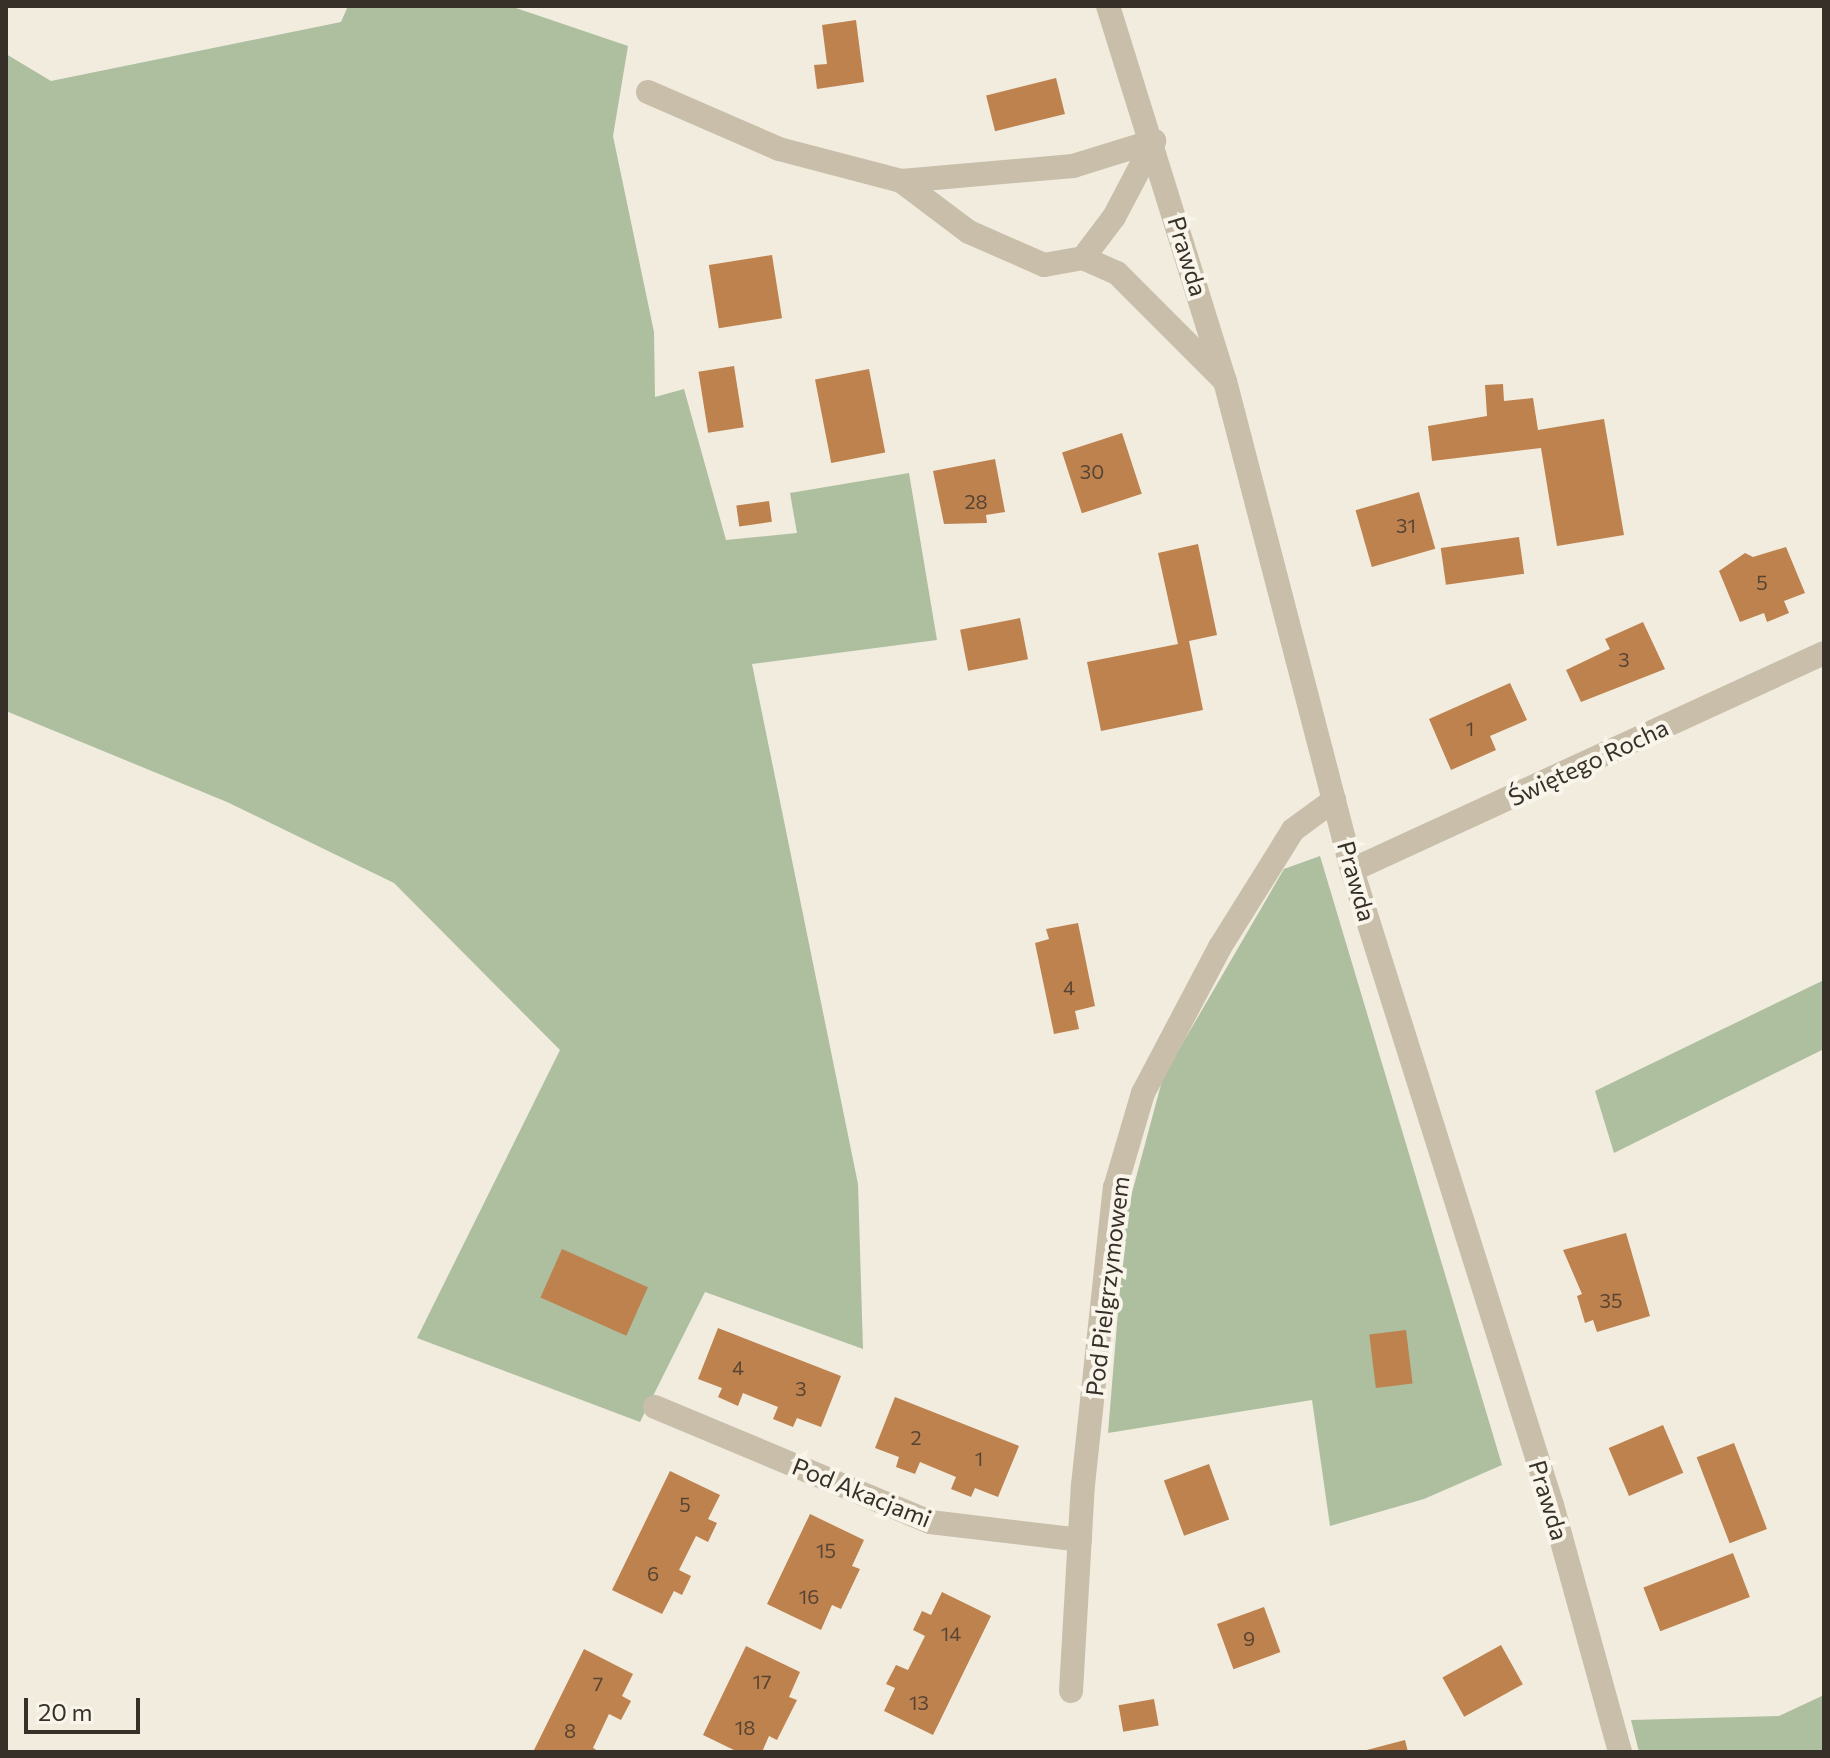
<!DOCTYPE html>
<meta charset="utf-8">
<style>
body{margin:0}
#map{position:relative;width:1830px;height:1758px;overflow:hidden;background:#f1ecde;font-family:Commissioner,sans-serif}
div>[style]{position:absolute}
.green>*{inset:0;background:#adbf9f}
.building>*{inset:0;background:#be824f;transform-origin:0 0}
.minor>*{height:24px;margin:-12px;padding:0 12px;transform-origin:12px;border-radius:12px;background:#c8beaa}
span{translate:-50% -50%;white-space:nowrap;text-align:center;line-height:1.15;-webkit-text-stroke:8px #f9f5ea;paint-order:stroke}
.number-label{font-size:20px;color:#584432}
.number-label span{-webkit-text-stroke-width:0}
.street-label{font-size:24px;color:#363029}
.frame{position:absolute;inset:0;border:8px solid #363029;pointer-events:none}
.scale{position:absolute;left:24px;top:1698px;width:116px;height:36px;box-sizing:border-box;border:4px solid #363029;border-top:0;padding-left:10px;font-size:24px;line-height:28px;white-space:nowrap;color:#363029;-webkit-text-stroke:6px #f9f5ea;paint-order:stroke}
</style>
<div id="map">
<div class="green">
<div style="clip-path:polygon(348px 6px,510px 6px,628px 46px,613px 136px,654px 332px,655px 397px,684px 389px,726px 540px,797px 533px,790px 493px,909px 473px,937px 640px,752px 664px,858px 1184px,863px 1349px,705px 1292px,640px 1422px,417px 1338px,560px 1050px,394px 883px,227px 802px,6px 711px,6px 54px,51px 81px,341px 22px)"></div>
<div style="clip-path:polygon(1320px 856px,1502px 1465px,1424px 1499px,1330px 1526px,1312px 1400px,1108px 1433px,1126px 1215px,1163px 1077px,1284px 869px)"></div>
<div style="clip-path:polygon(1824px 980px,1824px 1049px,1614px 1153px,1595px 1091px)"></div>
<div style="clip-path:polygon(1824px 1695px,1824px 1752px,1639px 1752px,1631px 1720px,1779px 1716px)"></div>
</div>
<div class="building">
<div style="clip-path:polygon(856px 20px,864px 82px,817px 89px,814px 65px,827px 64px,822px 25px)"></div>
<div style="left:1056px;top:78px;width:37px;height:72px;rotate:76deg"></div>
<div style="left:772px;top:255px;width:64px;height:64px;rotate:81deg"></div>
<div style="left:734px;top:366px;width:62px;height:36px;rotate:81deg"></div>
<div style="left:869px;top:369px;width:85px;height:55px;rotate:79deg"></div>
<div style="clip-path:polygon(1503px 384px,1504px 401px,1533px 398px,1538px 430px,1604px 419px,1624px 535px,1557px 546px,1541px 448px,1432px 461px,1428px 426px,1487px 416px,1485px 385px)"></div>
<div style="left:1122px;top:433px;width:64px;height:63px;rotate:72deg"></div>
<div style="clip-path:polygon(995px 459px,1005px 512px,986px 515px,987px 523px,944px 524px,933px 471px)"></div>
<div style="left:1419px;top:492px;width:59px;height:66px;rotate:74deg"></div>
<div style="left:769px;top:501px;width:21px;height:33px;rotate:82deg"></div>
<div style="left:1519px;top:537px;width:37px;height:79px;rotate:82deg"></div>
<div style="clip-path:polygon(1198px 544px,1217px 635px,1189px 641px,1203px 710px,1101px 731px,1087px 662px,1178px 644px,1158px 553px)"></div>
<div style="clip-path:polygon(1786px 547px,1805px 593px,1784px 601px,1789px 613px,1767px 622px,1764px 613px,1740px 622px,1719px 571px,1745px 553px,1753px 557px)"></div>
<div style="left:1020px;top:618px;width:42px;height:61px;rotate:79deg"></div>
<div style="clip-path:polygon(1643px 622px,1665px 669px,1581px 702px,1566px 670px,1610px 649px,1605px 639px)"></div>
<div style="clip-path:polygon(1510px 683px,1527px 720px,1490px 736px,1496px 750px,1451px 770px,1429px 719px)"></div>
<div style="clip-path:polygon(1078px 923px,1095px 1006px,1075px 1011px,1079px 1029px,1054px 1034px,1035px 943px,1049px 939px,1046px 929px)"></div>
<div style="clip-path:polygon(1626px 1233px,1650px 1316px,1597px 1332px,1593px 1320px,1585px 1323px,1577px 1296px,1582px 1294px,1563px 1250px)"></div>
<div style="left:562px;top:1249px;width:94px;height:53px;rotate:24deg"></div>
<div style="clip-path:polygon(718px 1328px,841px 1376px,821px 1427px,797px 1418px,793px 1427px,773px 1419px,778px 1407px,743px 1393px,738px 1406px,718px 1397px,722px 1388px,698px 1379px)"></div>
<div style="left:1406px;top:1330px;width:54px;height:37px;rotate:83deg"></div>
<div style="clip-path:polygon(895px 1397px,1019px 1446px,998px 1497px,975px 1488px,971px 1497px,951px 1489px,956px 1477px,920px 1462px,915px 1474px,896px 1467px,899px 1457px,875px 1448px)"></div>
<div style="left:1663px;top:1425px;width:52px;height:59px;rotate:67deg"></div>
<div style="left:1734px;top:1443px;width:92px;height:40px;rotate:69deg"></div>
<div style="left:1209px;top:1464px;width:59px;height:48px;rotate:70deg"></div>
<div style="clip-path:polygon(670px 1471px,720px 1495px,708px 1519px,717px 1523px,708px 1542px,696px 1536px,679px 1570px,691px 1576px,682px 1595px,674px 1591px,662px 1614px,612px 1590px)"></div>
<div style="clip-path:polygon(810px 1514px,864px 1540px,852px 1566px,860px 1569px,841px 1609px,832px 1605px,821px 1630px,767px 1604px)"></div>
<div style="left:1733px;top:1553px;width:47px;height:96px;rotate:69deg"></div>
<div style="clip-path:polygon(942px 1592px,991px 1616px,933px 1735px,884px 1711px,895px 1688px,886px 1684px,896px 1665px,908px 1670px,925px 1636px,913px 1630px,922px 1611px,931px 1615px)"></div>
<div style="left:1264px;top:1607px;width:48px;height:50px;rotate:70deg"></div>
<div style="left:1501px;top:1645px;width:45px;height:67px;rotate:61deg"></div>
<div style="clip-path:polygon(746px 1646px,800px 1672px,789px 1697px,797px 1700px,777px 1740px,769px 1736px,762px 1752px,738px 1752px,703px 1735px)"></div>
<div style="clip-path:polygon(584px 1649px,633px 1674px,622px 1696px,631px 1701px,621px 1720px,609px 1714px,593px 1748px,600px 1752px,533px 1752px)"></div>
<div style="left:1154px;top:1699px;width:27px;height:36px;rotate:80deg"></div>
<div style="clip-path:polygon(1405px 1740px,1408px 1752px,1364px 1752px,1363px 1751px)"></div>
</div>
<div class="minor">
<div style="left:1108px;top:6px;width:393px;rotate:72.7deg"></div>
<div style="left:1225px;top:381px;width:505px;rotate:75.44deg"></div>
<div style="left:1352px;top:870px;width:666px;rotate:72.52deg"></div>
<div style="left:1552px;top:1505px;width:256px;rotate:74.6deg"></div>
<div style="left:648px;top:92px;width:143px;rotate:23.5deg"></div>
<div style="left:779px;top:149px;width:126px;rotate:14.7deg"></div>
<div style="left:901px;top:181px;width:173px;rotate:-5deg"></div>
<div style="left:1073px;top:166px;width:85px;rotate:-17.2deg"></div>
<div style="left:901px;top:181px;width:85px;rotate:36.9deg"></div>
<div style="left:969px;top:232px;width:82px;rotate:23.7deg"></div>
<div style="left:1044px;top:265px;width:40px;rotate:-10deg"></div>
<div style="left:1083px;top:258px;width:51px;rotate:-52.9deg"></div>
<div style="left:1114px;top:217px;width:86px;rotate:-62.2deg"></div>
<div style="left:1083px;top:258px;width:37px;rotate:24deg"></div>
<div style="left:1117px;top:273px;width:148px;rotate:45deg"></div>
<div style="left:1352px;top:870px;width:519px;rotate:-24.69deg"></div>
<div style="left:655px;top:1407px;width:298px;rotate:22.7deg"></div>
<div style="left:930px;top:1522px;width:151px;rotate:6.8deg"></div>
<div style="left:1071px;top:1691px;width:206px;rotate:-86.7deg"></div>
<div style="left:1083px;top:1485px;width:299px;rotate:-83.9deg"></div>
<div style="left:1115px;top:1188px;width:99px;rotate:-73.6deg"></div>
<div style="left:1143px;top:1093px;width:165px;rotate:-62.2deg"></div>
<div style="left:1220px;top:947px;width:138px;rotate:-58deg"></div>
<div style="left:1293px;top:830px;width:51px;rotate:-36.2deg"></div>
</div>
<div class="number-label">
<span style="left:1092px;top:471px">30</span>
<span style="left:976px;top:501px">28</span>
<span style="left:1406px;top:525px">31</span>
<span style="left:1762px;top:582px">5</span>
<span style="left:1624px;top:659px">3</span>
<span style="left:1470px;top:728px">1</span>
<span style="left:1069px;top:987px">4</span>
<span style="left:1611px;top:1300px">35</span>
<span style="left:738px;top:1367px">4</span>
<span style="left:801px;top:1388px">3</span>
<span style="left:916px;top:1437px">2</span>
<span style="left:979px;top:1458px">1</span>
<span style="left:685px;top:1504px">5</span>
<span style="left:826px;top:1550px">15</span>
<span style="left:653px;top:1573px">6</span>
<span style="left:809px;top:1596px">16</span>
<span style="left:951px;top:1633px">14</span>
<span style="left:1249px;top:1638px">9</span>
<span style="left:762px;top:1681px">17</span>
<span style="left:598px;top:1683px">7</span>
<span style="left:919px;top:1702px">13</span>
<span style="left:745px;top:1727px">18</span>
<span style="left:570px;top:1730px">8</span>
</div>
<div class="street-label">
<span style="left:1188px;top:256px;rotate:73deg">Prawda</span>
<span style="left:1588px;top:762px;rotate:-25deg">Świętego Rocha</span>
<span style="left:1357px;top:881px;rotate:74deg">Prawda</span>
<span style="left:1107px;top:1286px;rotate:-83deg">Pod Pielgrzymowem</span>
<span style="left:862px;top:1492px;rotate:22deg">Pod Akacjami</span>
<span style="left:1549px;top:1500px;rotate:73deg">Prawda</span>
</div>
<div class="frame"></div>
<div class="scale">20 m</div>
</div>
